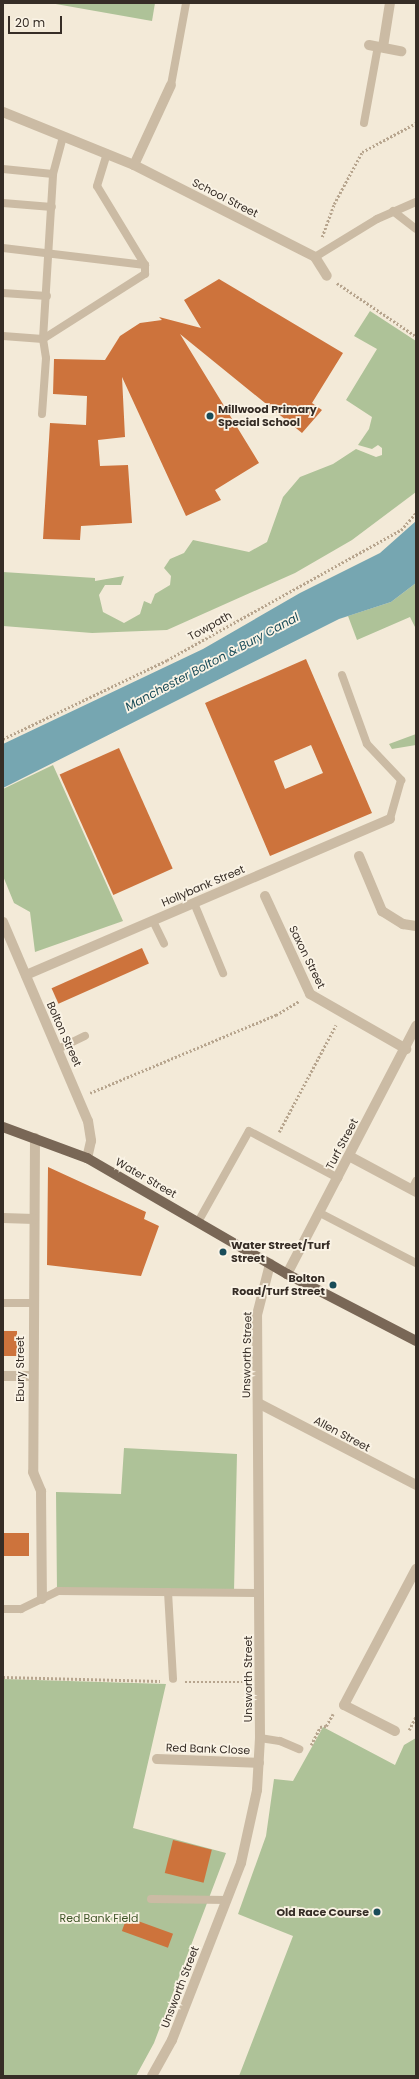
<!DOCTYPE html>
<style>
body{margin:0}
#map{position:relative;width:419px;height:2079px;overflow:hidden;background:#f3ead8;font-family:Poppins,sans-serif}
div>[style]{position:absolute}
.green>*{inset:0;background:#aec298}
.water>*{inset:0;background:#76a6b1}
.building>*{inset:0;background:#cd733c;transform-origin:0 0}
.path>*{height:2.5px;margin-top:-1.25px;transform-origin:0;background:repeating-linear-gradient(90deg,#b7a58e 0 2px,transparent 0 4px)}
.lane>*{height:8px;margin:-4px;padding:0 4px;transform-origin:4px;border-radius:4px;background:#cbbba4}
.street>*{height:10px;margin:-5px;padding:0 5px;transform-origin:5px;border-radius:5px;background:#cbbba4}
.primary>*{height:10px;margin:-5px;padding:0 5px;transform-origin:5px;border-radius:5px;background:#796756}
.dots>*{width:11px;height:11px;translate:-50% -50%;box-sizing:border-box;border:2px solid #faf3e5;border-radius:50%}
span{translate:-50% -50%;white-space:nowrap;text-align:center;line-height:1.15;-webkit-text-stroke:3.5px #faf3e5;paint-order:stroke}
.street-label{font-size:11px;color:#362d26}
.poi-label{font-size:11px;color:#362d26;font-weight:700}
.left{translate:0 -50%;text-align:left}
.right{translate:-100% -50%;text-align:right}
.park-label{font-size:11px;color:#3f5528}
.water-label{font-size:12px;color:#194c59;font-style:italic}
.frame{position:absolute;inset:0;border:4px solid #362d26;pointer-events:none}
.scale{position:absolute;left:8px;top:16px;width:54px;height:18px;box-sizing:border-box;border:2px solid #362d26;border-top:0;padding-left:5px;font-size:12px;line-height:14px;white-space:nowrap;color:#362d26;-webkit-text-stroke:3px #faf3e5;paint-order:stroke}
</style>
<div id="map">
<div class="green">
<div style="clip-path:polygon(50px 3px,155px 3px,152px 21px)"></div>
<div style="clip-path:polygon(370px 311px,416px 341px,416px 492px,352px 540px,295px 573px,167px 630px,92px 633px,3px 626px,3px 572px,95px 578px,95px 581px,124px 576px,121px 585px,105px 585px,99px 595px,103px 612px,124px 623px,140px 614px,144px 601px,151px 604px,155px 594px,170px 585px,171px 576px,164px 568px,170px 559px,184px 553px,193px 540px,249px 552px,267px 542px,283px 497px,300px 477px,333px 464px,356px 449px,376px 457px,382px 455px,382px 448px,378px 445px,372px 449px,358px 445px,369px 429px,372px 417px,346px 400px,377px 349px,354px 336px)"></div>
<div style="clip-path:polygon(416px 583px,416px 629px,410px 617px,357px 640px,348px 616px,391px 602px)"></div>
<div style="clip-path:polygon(416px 734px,416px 745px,392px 749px,389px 744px)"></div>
<div style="clip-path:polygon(53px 765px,123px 921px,35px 952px,30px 912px,14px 903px,3px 876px,3px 789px)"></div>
<div style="clip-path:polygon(124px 1448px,237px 1454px,234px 1592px,57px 1591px,56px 1492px,121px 1494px)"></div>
<div style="clip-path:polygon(3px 1679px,166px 1684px,133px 1828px,226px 1853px,154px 2043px,136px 2076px,3px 2076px)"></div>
<div style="clip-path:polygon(323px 1727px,395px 1765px,404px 1745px,416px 1738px,416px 2076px,239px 2076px,293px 1936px,238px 1914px,266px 1836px,274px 1779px,293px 1781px)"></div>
</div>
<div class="water">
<div style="clip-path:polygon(416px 521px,416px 583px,391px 602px,339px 619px,3px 788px,3px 744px,203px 649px,300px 593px,380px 553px)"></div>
</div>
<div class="building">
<div style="clip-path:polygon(219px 279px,343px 353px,312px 403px,322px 410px,302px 433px,180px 334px,259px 463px,215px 490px,221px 500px,186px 516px,122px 377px,125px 437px,98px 440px,100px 466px,128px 465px,132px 523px,81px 526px,80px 540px,43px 539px,50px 423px,86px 425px,87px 396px,53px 394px,54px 359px,105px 360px,120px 336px,140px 323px,162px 320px,159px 317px,201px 328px,184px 300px)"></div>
<div style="clip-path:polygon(evenodd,306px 659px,372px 813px,270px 856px,205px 703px,306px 659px,311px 745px,323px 773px,285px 789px,274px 761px,311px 745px)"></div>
<div style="left:119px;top:748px;width:132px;height:65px;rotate:66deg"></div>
<div style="left:142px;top:948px;width:17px;height:99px;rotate:66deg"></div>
<div style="clip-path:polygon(48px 1167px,146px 1212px,144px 1219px,159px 1226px,141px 1276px,47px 1265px)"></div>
<div style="left:3px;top:1331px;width:14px;height:25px"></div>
<div style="left:3px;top:1533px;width:26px;height:23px"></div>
<div style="left:173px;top:1840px;width:40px;height:34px;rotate:14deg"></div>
<div style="left:127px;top:1917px;width:49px;height:15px;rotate:20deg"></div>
</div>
<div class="path">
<div style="left:322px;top:237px;width:35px;rotate:-70deg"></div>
<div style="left:334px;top:204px;width:59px;rotate:-61.7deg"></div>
<div style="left:362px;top:152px;width:61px;rotate:-28.2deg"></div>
<div style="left:337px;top:283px;width:95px;rotate:33.9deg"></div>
<div style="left:3px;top:739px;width:182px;rotate:-25.7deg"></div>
<div style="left:167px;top:660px;width:268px;rotate:-29.1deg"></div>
<div style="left:401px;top:530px;width:23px;rotate:-49deg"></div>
<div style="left:90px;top:1093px;width:202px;rotate:-22.8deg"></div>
<div style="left:276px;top:1015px;width:27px;rotate:-31deg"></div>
<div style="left:279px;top:1132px;width:121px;rotate:-62deg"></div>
<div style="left:3px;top:1677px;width:157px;rotate:1.5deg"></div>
<div style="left:185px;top:1682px;width:61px"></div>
<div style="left:409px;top:1730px;width:16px;rotate:-63deg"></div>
<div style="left:311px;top:1745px;width:20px;rotate:-63deg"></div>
<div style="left:320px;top:1727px;width:6px;rotate:-9deg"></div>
<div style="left:326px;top:1726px;width:14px;rotate:-60deg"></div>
</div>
<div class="lane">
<div style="left:171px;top:85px;width:83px;rotate:-79.6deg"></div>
<div style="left:364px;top:123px;width:78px;rotate:-79.7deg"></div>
<div style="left:3px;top:169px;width:50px;rotate:5.7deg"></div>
<div style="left:3px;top:203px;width:49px;rotate:4.7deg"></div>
<div style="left:393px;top:211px;width:29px;rotate:38deg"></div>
<div style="left:3px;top:248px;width:143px;rotate:6.8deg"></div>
<div style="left:315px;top:257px;width:73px;rotate:-31.5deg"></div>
<div style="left:377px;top:219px;width:43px;rotate:-23.6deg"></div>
<div style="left:3px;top:293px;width:44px;rotate:3.9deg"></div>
<div style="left:3px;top:336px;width:40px;rotate:4.3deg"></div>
<div style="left:43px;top:339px;width:165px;rotate:-86.5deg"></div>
<div style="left:53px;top:174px;width:39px;rotate:-75deg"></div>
<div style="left:42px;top:414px;width:56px;rotate:-85.9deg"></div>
<div style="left:46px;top:358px;width:19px;rotate:-99deg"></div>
<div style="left:43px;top:339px;width:121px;rotate:-32.5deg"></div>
<div style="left:145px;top:274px;width:9px;rotate:-90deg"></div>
<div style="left:145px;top:265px;width:92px;rotate:-121.3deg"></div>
<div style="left:97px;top:186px;width:34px;rotate:-73deg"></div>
<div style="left:342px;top:675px;width:73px;rotate:70.1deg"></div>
<div style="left:367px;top:744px;width:50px;rotate:46.6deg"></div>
<div style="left:401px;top:780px;width:41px;rotate:105.8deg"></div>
<div style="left:194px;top:903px;width:76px;rotate:67.5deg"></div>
<div style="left:153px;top:921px;width:25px;rotate:64deg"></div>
<div style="left:58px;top:1049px;width:30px;rotate:-26deg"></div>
<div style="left:412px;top:1189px;width:9px;rotate:-63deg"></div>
<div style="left:320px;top:1213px;width:108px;rotate:27.5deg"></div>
<div style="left:198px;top:1222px;width:104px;rotate:-60.7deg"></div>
<div style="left:249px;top:1131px;width:101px;rotate:27.8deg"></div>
<div style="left:3px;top:1303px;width:30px"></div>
<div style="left:168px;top:1592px;width:87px;rotate:86.7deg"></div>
<div style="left:3px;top:1609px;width:18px"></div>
<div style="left:21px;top:1609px;width:41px;rotate:-25.9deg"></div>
<div style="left:58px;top:1591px;width:201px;rotate:0.6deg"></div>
<div style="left:260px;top:1738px;width:20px;rotate:9deg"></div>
<div style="left:280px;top:1741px;width:21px;rotate:23deg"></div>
<div style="left:151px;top:1899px;width:76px;rotate:0.8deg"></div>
</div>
<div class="street">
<div style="left:369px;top:45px;width:33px;rotate:11deg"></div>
<div style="left:383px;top:47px;width:45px;rotate:-81deg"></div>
<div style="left:3px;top:112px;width:141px;rotate:22deg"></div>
<div style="left:134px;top:165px;width:203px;rotate:26.9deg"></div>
<div style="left:315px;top:257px;width:22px;rotate:58deg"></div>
<div style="left:134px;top:165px;width:88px;rotate:-65.2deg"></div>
<div style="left:359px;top:856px;width:60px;rotate:67.3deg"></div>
<div style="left:382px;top:911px;width:25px;rotate:32deg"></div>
<div style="left:403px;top:924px;width:13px;rotate:9deg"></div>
<div style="left:265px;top:896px;width:108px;rotate:65.3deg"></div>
<div style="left:310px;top:994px;width:111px;rotate:29.8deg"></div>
<div style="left:3px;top:922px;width:216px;rotate:66.9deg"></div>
<div style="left:88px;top:1121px;width:20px;rotate:81deg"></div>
<div style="left:91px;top:1141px;width:17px;rotate:103deg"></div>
<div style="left:26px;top:975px;width:396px;rotate:-23.2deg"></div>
<div style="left:35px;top:1138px;width:334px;rotate:90.3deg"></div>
<div style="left:33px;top:1472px;width:21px;rotate:67deg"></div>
<div style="left:41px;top:1491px;width:108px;rotate:89.5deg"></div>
<div style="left:349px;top:1156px;width:76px;rotate:28.2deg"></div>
<div style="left:3px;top:1218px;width:31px;rotate:2deg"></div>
<div style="left:287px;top:1274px;width:280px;rotate:-62.5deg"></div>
<div style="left:3px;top:1376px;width:29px"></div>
<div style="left:258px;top:1403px;width:178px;rotate:27.4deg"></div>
<div style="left:395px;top:1731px;width:57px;rotate:-153deg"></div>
<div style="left:344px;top:1705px;width:154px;rotate:-62.1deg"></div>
<div style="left:157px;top:1759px;width:102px;rotate:2.2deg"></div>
<div style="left:152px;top:2076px;width:41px;rotate:-60.9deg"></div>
<div style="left:172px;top:2040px;width:190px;rotate:-68.7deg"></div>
<div style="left:241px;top:1863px;width:75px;rotate:-77.6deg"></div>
<div style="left:257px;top:1790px;width:52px;rotate:-86.7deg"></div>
<div style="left:260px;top:1738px;width:423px;rotate:-90.4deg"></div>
<div style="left:257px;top:1315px;width:53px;rotate:-75.7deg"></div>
</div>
<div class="primary">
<div style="left:3px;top:1127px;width:90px;rotate:20.3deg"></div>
<div style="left:87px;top:1158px;width:231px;rotate:30.1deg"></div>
<div style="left:287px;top:1274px;width:145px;rotate:27.4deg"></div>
</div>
<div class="dots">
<div style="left:210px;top:416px;background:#194c59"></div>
<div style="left:223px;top:1252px;background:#194c59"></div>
<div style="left:333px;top:1285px;background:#194c59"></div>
<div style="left:377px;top:1912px;background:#194c59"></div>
</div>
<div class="street-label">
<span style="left:225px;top:198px;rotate:27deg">School Street</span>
<span style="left:210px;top:626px;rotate:-29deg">Towpath</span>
<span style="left:203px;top:886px;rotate:-23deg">Hollybank Street</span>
<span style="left:307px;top:957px;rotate:64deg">Saxon Street</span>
<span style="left:64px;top:1034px;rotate:66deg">Bolton Street</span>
<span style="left:342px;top:1144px;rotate:-62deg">Turf Street</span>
<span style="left:146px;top:1178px;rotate:30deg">Water Street</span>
<span style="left:247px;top:1355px;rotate:-89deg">Unsworth Street</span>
<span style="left:20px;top:1369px;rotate:-90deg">Ebury Street</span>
<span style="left:342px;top:1434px;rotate:28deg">Allen Street</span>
<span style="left:248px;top:1679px;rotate:-90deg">Unsworth Street</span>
<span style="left:208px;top:1749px;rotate:2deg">Red Bank Close</span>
<span style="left:180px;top:1987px;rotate:-69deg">Unsworth Street</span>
</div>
<div class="poi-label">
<span class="left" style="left:218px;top:416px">Millwood Primary<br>Special School</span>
<span class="left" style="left:231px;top:1252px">Water Street/Turf<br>Street</span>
<span class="right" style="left:325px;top:1285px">Bolton<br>Road/Turf Street</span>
<span class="right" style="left:369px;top:1912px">Old Race Course</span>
</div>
<div class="park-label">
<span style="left:99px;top:1918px">Red Bank Field</span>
</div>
<div class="water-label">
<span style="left:212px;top:662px;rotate:-28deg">Manchester Bolton &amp; Bury Canal</span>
</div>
<div class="frame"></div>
<div class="scale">20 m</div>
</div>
